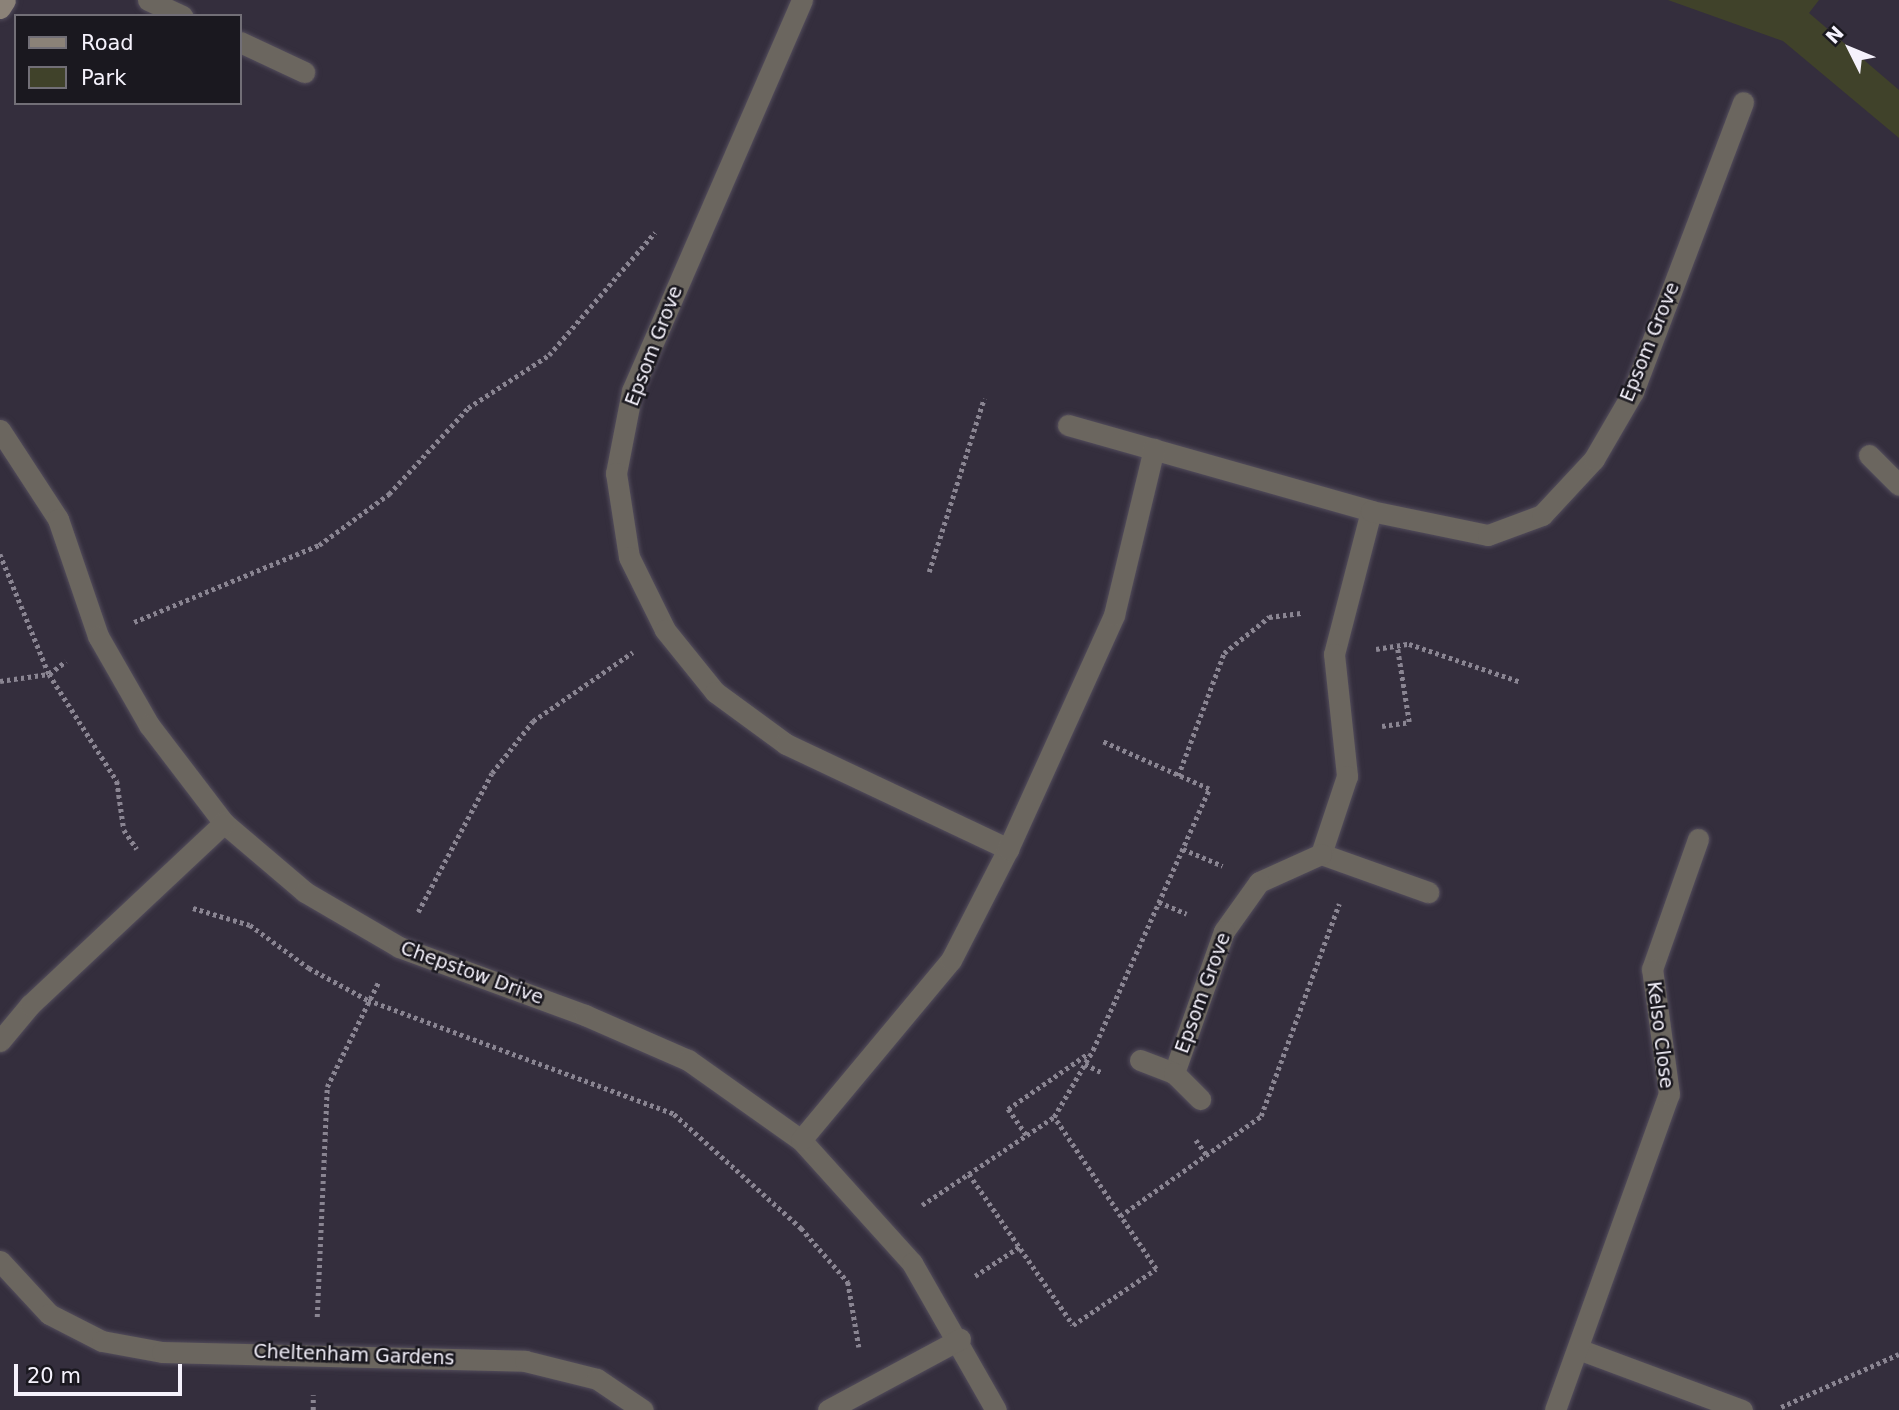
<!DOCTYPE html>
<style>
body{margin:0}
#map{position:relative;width:1899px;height:1410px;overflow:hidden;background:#342e3d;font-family:"DejaVu Sans",sans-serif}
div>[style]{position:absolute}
.green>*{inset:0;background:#40422a}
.path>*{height:4.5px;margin-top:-2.25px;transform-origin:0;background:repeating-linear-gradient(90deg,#8a8592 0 3.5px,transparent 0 7px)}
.roads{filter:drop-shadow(0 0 2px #534d5c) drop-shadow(0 0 2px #534d5c)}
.lane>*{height:21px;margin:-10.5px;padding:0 10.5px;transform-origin:10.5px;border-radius:10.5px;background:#6b665f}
.street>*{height:21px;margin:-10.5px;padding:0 10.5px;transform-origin:10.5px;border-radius:10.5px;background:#6b665f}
.secondary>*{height:21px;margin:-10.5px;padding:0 10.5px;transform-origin:10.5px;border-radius:10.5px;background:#8b8278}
span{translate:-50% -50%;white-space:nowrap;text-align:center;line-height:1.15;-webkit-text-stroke:5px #1a181f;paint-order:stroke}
.street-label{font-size:19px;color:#f5f2fc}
.legend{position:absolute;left:14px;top:14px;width:228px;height:91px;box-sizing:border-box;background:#1a181f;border:2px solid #726f77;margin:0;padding:9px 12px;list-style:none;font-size:21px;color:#f5f2fc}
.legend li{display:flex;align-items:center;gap:14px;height:35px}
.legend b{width:35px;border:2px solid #726f77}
.north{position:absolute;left:1815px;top:14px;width:70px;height:70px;-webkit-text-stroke:5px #1a181f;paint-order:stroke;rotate:313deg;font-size:19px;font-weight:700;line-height:28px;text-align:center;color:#f5f2fc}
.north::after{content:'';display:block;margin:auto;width:24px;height:32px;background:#f5f2fc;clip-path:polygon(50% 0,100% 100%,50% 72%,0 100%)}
.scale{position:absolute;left:14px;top:1364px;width:168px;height:32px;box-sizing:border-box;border:4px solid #f5f2fc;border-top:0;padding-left:9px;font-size:21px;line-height:24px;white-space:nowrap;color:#f5f2fc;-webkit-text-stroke:5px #1a181f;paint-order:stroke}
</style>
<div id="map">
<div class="green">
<div style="clip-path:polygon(1668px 0,1819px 0,1809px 13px,1899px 90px,1899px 138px,1783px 41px)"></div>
</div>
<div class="path">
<div style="left:0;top:554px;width:130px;rotate:67.8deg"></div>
<div style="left:49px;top:674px;width:127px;rotate:57.6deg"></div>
<div style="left:117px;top:781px;width:49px;rotate:81.9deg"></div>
<div style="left:124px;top:830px;width:23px;rotate:56deg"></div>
<div style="left:929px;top:572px;width:182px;rotate:-72.4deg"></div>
<div style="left:134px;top:622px;width:200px;rotate:-22.6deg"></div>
<div style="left:319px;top:545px;width:87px;rotate:-36.1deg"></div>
<div style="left:389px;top:494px;width:117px;rotate:-47.4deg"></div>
<div style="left:468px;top:408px;width:97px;rotate:-33.2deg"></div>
<div style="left:549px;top:355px;width:162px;rotate:-49.2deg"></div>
<div style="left:1376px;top:649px;width:33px;rotate:-9deg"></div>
<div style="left:1409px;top:644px;width:118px;rotate:18.7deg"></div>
<div style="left:0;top:681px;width:49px;rotate:-8.1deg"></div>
<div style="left:49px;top:674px;width:21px;rotate:-37deg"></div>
<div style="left:1382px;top:726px;width:27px;rotate:-8deg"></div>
<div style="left:1409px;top:722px;width:77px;rotate:-99deg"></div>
<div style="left:1178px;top:776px;width:131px;rotate:-69.5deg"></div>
<div style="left:1224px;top:653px;width:58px;rotate:-38.7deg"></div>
<div style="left:1269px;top:617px;width:34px;rotate:-7deg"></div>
<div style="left:1183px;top:849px;width:43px;rotate:23deg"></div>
<div style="left:1159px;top:902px;width:30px;rotate:23deg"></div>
<div style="left:193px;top:908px;width:59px;rotate:16.6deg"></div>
<div style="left:250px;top:925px;width:73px;rotate:36.1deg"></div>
<div style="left:309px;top:968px;width:67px;rotate:28.5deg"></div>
<div style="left:368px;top:1000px;width:327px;rotate:20.4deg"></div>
<div style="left:674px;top:1114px;width:171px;rotate:41.9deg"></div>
<div style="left:801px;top:1228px;width:72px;rotate:49deg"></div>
<div style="left:848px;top:1282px;width:66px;rotate:80.4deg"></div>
<div style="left:418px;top:912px;width:157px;rotate:-62deg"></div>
<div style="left:492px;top:773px;width:66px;rotate:-51.7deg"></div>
<div style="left:533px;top:721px;width:121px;rotate:-34.6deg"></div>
<div style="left:1085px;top:1064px;width:20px;rotate:27deg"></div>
<div style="left:1026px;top:1135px;width:32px;rotate:-125deg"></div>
<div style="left:1008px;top:1109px;width:98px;rotate:-34.7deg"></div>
<div style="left:1196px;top:1140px;width:19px;rotate:54deg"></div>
<div style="left:969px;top:1174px;width:183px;rotate:55.4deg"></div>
<div style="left:1073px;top:1325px;width:100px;rotate:-34deg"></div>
<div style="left:1156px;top:1269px;width:183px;rotate:-123.9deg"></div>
<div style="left:922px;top:1205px;width:159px;rotate:-33.7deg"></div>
<div style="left:1054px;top:1117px;width:78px;rotate:-59.8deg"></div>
<div style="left:1093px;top:1050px;width:286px;rotate:-66deg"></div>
<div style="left:1209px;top:789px;width:118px;rotate:-156deg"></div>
<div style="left:1120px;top:1216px;width:173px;rotate:-35.3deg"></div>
<div style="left:1261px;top:1116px;width:226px;rotate:-69.8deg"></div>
<div style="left:975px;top:1276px;width:53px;rotate:-33.4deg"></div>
<div style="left:317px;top:1317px;width:230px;rotate:-87.5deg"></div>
<div style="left:327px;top:1087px;width:118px;rotate:-63.9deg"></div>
<div style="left:1781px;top:1407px;width:129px;rotate:-24.2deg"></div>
<div style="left:313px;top:1410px;width:15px;rotate:-90deg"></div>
</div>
<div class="roads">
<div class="lane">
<div style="left:1321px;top:854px;width:114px;rotate:19.6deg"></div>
<div style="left:1652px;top:969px;width:138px;rotate:-70.5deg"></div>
</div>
<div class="street">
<div style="left:148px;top:0;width:38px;rotate:25deg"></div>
<div style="left:802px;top:0;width:426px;rotate:113.5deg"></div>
<div style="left:632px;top:391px;width:84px;rotate:101deg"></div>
<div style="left:616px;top:473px;width:85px;rotate:81.2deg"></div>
<div style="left:629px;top:557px;width:81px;rotate:63.7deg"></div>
<div style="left:665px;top:630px;width:80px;rotate:51.1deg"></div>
<div style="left:715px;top:692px;width:88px;rotate:36.2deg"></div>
<div style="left:786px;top:744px;width:246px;rotate:25.3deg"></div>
<div style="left:240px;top:42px;width:71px;rotate:25.1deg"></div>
<div style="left:1068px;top:425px;width:315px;rotate:15.8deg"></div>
<div style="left:1371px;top:511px;width:148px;rotate:104.5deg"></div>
<div style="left:1334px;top:654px;width:123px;rotate:83.9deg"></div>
<div style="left:1347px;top:776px;width:82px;rotate:108.4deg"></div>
<div style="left:1321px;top:854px;width:68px;rotate:155.7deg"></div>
<div style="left:1259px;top:882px;width:60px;rotate:125.5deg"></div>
<div style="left:1224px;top:931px;width:151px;rotate:109.4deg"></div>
<div style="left:0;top:430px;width:106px;rotate:56.9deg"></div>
<div style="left:58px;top:519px;width:124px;rotate:71.1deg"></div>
<div style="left:98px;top:636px;width:103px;rotate:60.2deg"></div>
<div style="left:149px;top:725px;width:123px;rotate:52.6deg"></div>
<div style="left:224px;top:823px;width:106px;rotate:40.4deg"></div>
<div style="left:305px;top:892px;width:109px;rotate:30.3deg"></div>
<div style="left:399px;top:947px;width:198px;rotate:20.1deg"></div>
<div style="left:585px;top:1015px;width:112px;rotate:23.6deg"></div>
<div style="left:688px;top:1060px;width:138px;rotate:35.3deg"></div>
<div style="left:801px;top:1140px;width:166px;rotate:47.9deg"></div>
<div style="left:912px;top:1263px;width:169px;rotate:60.3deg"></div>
<div style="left:1869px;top:455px;width:42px;rotate:45deg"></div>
<div style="left:1371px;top:511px;width:119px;rotate:11.6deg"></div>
<div style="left:1488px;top:535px;width:58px;rotate:-20.3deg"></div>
<div style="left:1542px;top:515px;width:76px;rotate:-47.1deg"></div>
<div style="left:1594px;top:459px;width:78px;rotate:-59.8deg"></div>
<div style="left:1633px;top:392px;width:310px;rotate:-69.2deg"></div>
<div style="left:0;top:1041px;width:47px;rotate:-50.2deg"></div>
<div style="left:30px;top:1005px;width:266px;rotate:-43.2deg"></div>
<div style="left:1140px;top:1060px;width:36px;rotate:21deg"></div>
<div style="left:1174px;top:1073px;width:37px;rotate:45deg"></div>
<div style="left:801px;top:1140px;width:234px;rotate:-50.2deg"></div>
<div style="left:951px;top:960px;width:125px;rotate:-62.8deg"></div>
<div style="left:1008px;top:849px;width:257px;rotate:-65.6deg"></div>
<div style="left:1114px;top:615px;width:171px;rotate:-76.5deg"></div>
<div style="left:0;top:1261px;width:72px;rotate:47.2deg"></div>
<div style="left:49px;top:1314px;width:59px;rotate:27deg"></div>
<div style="left:102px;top:1341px;width:61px;rotate:10.4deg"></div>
<div style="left:162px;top:1352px;width:363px;rotate:1.4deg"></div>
<div style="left:525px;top:1361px;width:74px;rotate:14deg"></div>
<div style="left:597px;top:1379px;width:55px;rotate:34deg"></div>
<div style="left:1578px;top:1349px;width:175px;rotate:20.4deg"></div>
<div style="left:828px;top:1410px;width:150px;rotate:-28.3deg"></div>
<div style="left:1555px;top:1410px;width:336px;rotate:-70.2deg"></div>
<div style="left:1669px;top:1094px;width:126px;rotate:-97.7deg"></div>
</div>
<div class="secondary">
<div style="left:0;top:8px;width:9px;rotate:-58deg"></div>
</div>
</div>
<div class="street-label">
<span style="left:1650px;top:342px;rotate:-68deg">Epsom Grove</span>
<span style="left:654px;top:346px;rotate:-69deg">Epsom Grove</span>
<span style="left:472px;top:973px;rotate:20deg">Chepstow Drive</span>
<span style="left:1203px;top:993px;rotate:-70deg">Epsom Grove</span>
<span style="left:1660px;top:1035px;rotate:83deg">Kelso Close</span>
<span style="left:354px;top:1355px;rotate:2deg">Cheltenham Gardens</span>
</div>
<ul class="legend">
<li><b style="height:9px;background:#8b8278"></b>Road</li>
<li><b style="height:19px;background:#40422a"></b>Park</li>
</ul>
<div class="north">N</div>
<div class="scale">20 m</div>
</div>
